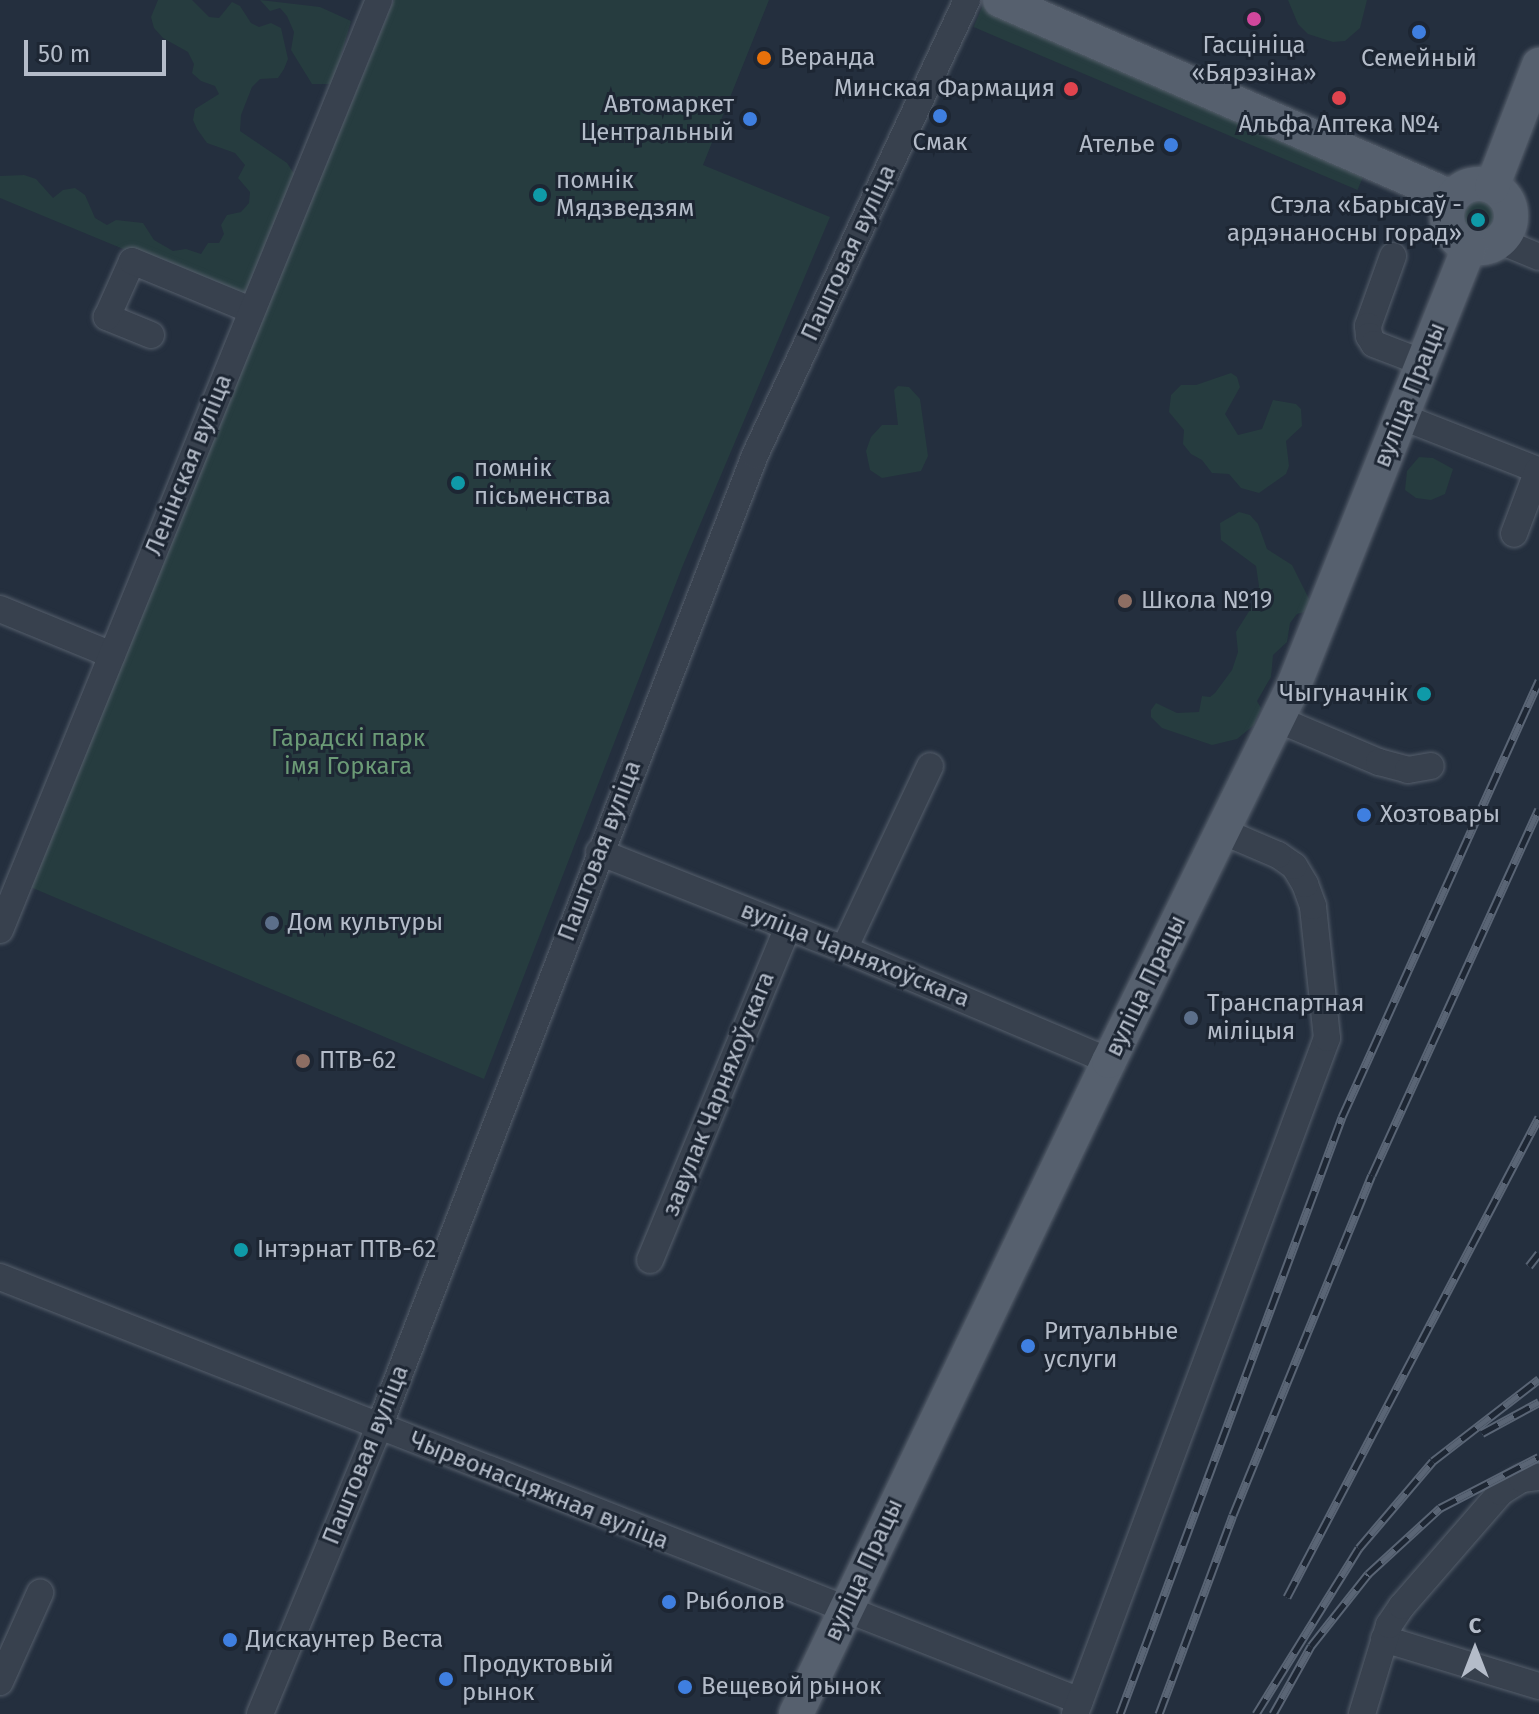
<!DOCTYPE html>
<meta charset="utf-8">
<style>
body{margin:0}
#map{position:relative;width:1539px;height:1714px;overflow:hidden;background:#242f3e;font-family:"Fira Sans",sans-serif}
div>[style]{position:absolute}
.green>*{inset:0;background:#263c3f;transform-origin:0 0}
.round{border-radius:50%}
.roads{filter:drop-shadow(0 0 2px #565f6c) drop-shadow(0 0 2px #565f6c)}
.minor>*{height:26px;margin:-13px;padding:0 13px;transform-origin:13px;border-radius:13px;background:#38414e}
.major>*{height:34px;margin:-17px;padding:0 17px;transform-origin:17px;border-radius:17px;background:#56606e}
.major>.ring{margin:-17px;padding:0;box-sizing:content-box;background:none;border:34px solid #56606e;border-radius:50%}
.rail>*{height:9px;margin-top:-4.5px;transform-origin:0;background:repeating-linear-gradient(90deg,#1d2633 0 18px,#5a6575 0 36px);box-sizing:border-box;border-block:2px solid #5a6575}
.dots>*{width:22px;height:22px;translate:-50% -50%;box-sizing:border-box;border:4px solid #1d2633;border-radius:50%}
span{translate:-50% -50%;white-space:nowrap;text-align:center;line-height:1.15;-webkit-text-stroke:6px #1d2633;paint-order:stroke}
.poi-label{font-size:24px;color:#b4bcc9}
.left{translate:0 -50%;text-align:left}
.right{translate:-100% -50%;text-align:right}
.street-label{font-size:24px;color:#b4bcc9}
.park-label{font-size:24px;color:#6b9a76}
.north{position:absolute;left:1435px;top:1610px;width:80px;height:80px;-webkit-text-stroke:6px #1d2633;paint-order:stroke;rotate:0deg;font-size:22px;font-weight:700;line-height:32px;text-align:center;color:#b4bcc9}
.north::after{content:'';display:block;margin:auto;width:28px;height:36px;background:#b4bcc9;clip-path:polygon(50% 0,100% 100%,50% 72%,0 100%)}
.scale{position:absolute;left:24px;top:40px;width:142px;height:36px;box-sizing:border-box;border:4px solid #b4bcc9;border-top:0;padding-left:10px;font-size:24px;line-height:28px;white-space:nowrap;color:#b4bcc9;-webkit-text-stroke:6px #1d2633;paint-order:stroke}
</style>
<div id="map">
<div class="green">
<div style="clip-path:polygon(158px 0,192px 0,209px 17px,219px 18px,232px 2px,240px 6px,251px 23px,259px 27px,271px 23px,281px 28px,288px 59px,284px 69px,278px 78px,260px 79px,252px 87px,241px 115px,240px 131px,287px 163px,295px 175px,244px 299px,0 198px,0 176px,24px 175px,36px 179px,53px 198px,63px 190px,75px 188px,85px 195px,95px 218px,107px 225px,116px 220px,143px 223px,154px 240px,173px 251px,186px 249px,201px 254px,208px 243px,219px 243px,224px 234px,221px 225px,227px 215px,241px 212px,249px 203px,250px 192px,238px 178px,245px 165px,235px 153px,207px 143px,197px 129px,193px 120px,195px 109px,219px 94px,215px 86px,201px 81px,192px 73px,194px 64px,188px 52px,163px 38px,154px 28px,151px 17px)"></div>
<div style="clip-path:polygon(260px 0,320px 7px,351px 21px,333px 84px,312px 84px,291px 50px,294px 32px,287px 16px,280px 8px,270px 11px)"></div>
<div style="clip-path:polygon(394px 0,769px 0,703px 165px,830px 217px,683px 565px,484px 1079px,28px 886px)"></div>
<div style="clip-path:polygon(1288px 0,1367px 0,1360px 28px,1345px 41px,1333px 42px,1308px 34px,1298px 24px)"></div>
<div style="left:983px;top:5px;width:417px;height:24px;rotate:23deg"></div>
<div class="round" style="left:1461px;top:200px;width:34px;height:34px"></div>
<div style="clip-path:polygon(1231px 373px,1237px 377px,1240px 387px,1225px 414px,1238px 435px,1262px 429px,1273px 400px,1296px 404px,1301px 409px,1302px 426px,1286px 441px,1289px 466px,1286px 474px,1259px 493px,1241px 488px,1229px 474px,1212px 473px,1202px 460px,1191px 454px,1183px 444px,1184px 430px,1169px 412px,1171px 395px,1181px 385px,1196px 385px)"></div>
<div style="clip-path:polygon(898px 386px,909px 387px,920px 399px,928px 456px,921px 471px,882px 478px,870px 470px,866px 451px,871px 437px,882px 425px,898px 425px,894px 390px)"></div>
<div style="clip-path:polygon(1419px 457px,1433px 458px,1453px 469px,1445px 494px,1431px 500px,1416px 498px,1405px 490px,1407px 471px)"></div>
<div style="clip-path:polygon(1239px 512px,1250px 515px,1258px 524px,1267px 549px,1292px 565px,1310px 601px,1308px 611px,1297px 614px,1290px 623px,1287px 642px,1273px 655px,1271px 677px,1257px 701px,1261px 708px,1254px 725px,1237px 739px,1212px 745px,1162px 728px,1151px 717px,1151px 710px,1156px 703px,1177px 713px,1199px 712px,1202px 696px,1210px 697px,1215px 693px,1232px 670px,1238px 652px,1236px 632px,1253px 605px,1259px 586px,1256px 566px,1221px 540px,1220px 523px)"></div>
</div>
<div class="roads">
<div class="minor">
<div style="left:1500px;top:241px;width:42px;rotate:22.3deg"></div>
<div style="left:1393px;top:256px;width:74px;rotate:109.7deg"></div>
<div style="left:1368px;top:326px;width:10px;rotate:84deg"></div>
<div style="left:1369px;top:336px;width:9px;rotate:58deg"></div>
<div style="left:1374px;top:344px;width:50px;rotate:21deg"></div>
<div style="left:151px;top:335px;width:48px;rotate:-157.8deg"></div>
<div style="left:107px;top:317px;width:61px;rotate:-65.9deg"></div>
<div style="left:132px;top:261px;width:129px;rotate:22.4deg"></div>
<div style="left:1400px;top:416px;width:148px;rotate:21.4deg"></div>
<div style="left:1538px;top:470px;width:68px;rotate:110.6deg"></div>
<div style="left:0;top:609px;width:121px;rotate:22.3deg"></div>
<div style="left:1277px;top:719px;width:111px;rotate:22.9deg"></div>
<div style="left:1379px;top:762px;width:30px;rotate:15deg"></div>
<div style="left:1408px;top:770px;width:23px;rotate:-10deg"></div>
<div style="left:599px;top:852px;width:264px;rotate:21.6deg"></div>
<div style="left:844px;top:949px;width:288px;rotate:22.9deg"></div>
<div style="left:0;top:930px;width:1004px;rotate:-67.83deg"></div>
<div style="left:844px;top:949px;width:202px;rotate:-64.8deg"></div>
<div style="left:650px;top:1260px;width:360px;rotate:-67.5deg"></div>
<div style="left:0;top:1277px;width:1160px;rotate:21.43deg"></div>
<div style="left:1384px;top:1639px;width:162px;rotate:16.9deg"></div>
<div style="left:0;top:1682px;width:98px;rotate:-65.8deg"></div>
<div style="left:260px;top:1714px;width:311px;rotate:-67.5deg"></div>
<div style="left:379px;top:1427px;width:1042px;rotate:-68.85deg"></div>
<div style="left:755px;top:455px;width:502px;rotate:-65.02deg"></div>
<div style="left:1075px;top:1714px;width:721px;rotate:-69.56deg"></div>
<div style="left:1327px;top:1038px;width:133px;rotate:-96.1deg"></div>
<div style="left:1313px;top:906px;width:23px;rotate:-110deg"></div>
<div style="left:1305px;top:884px;width:21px;rotate:-121deg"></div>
<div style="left:1294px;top:866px;width:19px;rotate:-145deg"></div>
<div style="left:1278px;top:855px;width:61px;rotate:-156.8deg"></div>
<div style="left:1362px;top:1714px;width:93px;rotate:-73.1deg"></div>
<div style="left:1389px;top:1625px;width:23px;rotate:-56deg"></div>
<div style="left:1402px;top:1606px;width:151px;rotate:-49deg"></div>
<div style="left:1501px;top:1492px;width:25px;rotate:-32deg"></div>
<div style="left:1522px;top:1479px;width:17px;rotate:-7deg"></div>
</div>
<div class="major">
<div style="left:1000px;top:0;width:494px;rotate:23.6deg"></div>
<div class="ring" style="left:1447px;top:184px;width:30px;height:30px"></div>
<div style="left:1492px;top:187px;width:131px;rotate:-68.9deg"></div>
<div style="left:796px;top:1714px;width:724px;rotate:-64.39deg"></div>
<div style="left:1109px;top:1061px;width:419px;rotate:-63.8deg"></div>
<div style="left:1294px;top:685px;width:472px;rotate:-68.2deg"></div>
</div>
</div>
<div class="rail">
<div style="left:1529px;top:1266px;width:16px;rotate:-52deg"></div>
<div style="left:1482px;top:1433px;width:65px;rotate:-28.5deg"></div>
<div style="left:1287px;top:1597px;width:542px;rotate:-62.3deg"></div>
<div style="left:1120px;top:1714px;width:637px;rotate:-69.6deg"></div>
<div style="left:1342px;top:1117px;width:479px;rotate:-65.7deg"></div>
<div style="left:1159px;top:1714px;width:212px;rotate:-69.6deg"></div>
<div style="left:1233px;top:1515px;width:367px;rotate:-67.8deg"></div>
<div style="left:1372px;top:1175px;width:402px;rotate:-65.5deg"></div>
<div style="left:1256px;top:1714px;width:195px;rotate:-58.2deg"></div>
<div style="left:1359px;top:1548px;width:114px;rotate:-49.6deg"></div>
<div style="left:1433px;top:1461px;width:134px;rotate:-37.7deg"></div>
<div style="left:1273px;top:1714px;width:78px;rotate:-60.8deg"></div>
<div style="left:1311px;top:1646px;width:92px;rotate:-51.6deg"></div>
<div style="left:1368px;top:1574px;width:98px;rotate:-42.5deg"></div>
<div style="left:1440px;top:1508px;width:111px;rotate:-27.3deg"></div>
</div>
<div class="dots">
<div style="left:1254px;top:19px;background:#d1479c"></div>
<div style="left:1419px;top:32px;background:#3f7fe0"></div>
<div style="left:764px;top:58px;background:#e8710a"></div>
<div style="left:1071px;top:89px;background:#e0444e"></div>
<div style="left:1339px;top:98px;background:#e0444e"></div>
<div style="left:940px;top:116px;background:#3f7fe0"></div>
<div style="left:750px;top:119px;background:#3f7fe0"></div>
<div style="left:1171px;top:145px;background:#3f7fe0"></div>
<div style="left:540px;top:195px;background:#0f9aa8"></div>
<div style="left:1478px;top:220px;background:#0f9aa8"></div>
<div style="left:458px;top:483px;background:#0f9aa8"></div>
<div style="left:1125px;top:601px;background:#8d6e63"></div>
<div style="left:1424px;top:694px;background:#0f9aa8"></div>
<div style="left:1364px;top:815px;background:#3f7fe0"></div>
<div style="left:272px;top:923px;background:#5c6f8a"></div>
<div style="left:1191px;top:1018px;background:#5c6f8a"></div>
<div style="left:303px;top:1061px;background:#8d6e63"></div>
<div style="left:241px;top:1250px;background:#0f9aa8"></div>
<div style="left:1028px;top:1346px;background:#3f7fe0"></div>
<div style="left:669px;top:1602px;background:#3f7fe0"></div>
<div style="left:230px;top:1640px;background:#3f7fe0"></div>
<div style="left:446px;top:1679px;background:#3f7fe0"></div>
<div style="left:685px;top:1687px;background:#3f7fe0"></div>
</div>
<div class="poi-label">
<span style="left:1254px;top:60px">Гасцініца<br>«Бярэзіна»</span>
<span class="left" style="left:780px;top:58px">Веранда</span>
<span style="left:1419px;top:59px">Семейный</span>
<span class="right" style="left:1055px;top:89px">Минская Фармация</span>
<span class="right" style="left:734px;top:119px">Автомаркет<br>Центральный</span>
<span style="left:1339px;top:125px">Альфа Аптека №4</span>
<span style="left:940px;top:143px">Смак</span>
<span class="right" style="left:1155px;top:145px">Ателье</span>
<span class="left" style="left:556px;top:195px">помнік<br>Мядзведзям</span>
<span class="right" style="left:1462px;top:220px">Стэла «Барысаў -<br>ардэнаносны горад»</span>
<span class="left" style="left:474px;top:483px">помнік<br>пісьменства</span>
<span class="left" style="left:1141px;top:601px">Школа №19</span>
<span class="right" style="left:1408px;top:694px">Чыгуначнік</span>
<span class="left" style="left:1380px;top:815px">Хозтовары</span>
<span class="left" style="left:288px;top:923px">Дом культуры</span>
<span class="left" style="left:1207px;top:1018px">Транспартная<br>міліцыя</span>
<span class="left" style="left:319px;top:1061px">ПТВ-62</span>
<span class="left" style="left:257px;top:1250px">Інтэрнат ПТВ-62</span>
<span class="left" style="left:1044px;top:1346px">Ритуальные<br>услуги</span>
<span class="left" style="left:685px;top:1602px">Рыболов</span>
<span class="left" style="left:246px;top:1640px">Дискаунтер Веста</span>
<span class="left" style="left:462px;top:1679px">Продуктовый<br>рынок</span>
<span class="left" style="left:701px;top:1687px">Вещевой рынок</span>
</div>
<div class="street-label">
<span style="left:849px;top:253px;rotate:-65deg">Паштовая вуліца</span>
<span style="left:1410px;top:395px;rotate:-68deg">вуліца Працы</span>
<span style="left:189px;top:465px;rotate:-68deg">Ленінская вуліца</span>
<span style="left:600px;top:851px;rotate:-69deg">Паштовая вуліца</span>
<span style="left:855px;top:955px;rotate:22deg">вуліца Чарняхоўскага</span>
<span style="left:1146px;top:986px;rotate:-64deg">вуліца Працы</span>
<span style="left:719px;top:1094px;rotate:-68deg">завулак Чарняхоўскага</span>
<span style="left:366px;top:1455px;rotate:-68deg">Паштовая вуліца</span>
<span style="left:539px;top:1491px;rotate:22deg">Чырвонасцяжная вуліца</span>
<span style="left:864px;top:1570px;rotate:-65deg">вуліца Працы</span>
</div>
<div class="park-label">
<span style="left:348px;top:753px">Гарадскі парк<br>імя Горкага</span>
</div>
<div class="north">С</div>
<div class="scale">50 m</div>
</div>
